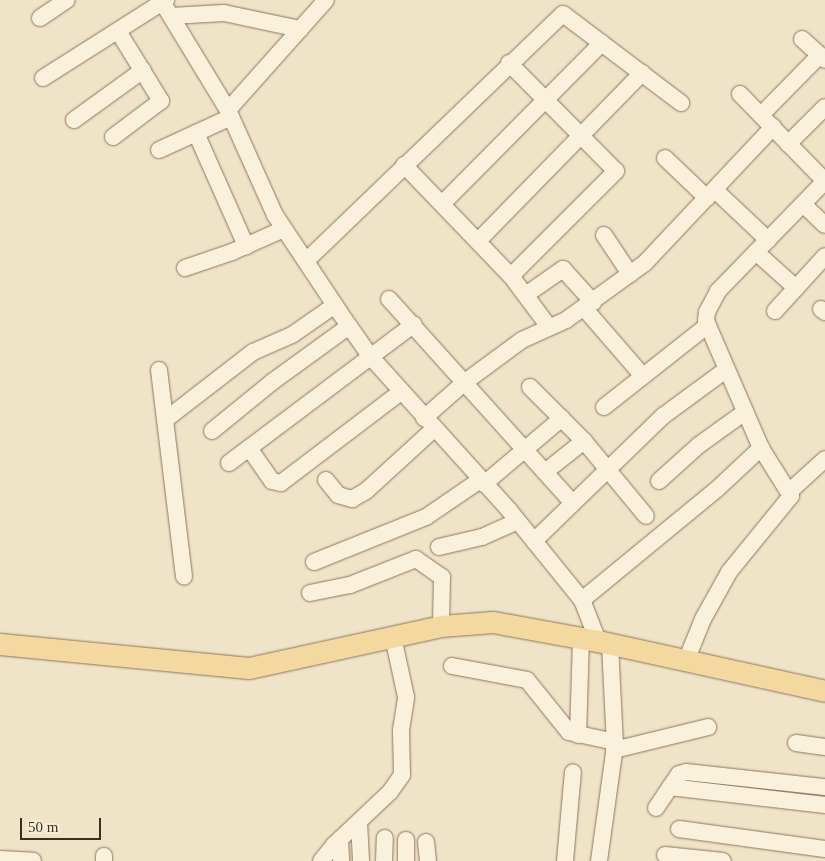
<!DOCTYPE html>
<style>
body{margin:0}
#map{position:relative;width:825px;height:861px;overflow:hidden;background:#f0e4c8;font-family:"Times New Roman",serif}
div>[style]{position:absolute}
.roads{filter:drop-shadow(0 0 1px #8d765c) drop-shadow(0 0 1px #8d765c)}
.minor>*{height:16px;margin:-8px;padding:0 8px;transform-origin:8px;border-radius:8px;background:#faf1dc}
.major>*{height:21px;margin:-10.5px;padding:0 10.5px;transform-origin:10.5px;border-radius:10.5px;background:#f3d9a0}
span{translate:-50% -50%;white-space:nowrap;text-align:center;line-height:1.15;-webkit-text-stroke:5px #f7eed8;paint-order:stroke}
.scale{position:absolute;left:20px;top:818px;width:81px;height:22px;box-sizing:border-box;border:2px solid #3d2e20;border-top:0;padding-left:6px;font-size:15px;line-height:18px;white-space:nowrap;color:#3d2e20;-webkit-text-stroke:4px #f7eed8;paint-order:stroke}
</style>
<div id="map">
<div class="roads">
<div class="minor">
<div style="left:161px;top:0;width:129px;rotate:58.7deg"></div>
<div style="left:228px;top:110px;width:115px;rotate:65.9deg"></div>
<div style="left:275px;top:215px;width:118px;rotate:56.4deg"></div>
<div style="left:340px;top:313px;width:52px;rotate:55.1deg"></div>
<div style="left:370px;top:356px;width:207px;rotate:47.9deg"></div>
<div style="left:509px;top:510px;width:116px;rotate:51deg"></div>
<div style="left:582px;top:600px;width:44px;rotate:68.7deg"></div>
<div style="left:171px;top:16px;width:53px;rotate:-3.2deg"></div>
<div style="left:224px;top:13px;width:78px;rotate:11.9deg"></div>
<div style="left:40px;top:18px;width:32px;rotate:-34deg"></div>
<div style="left:802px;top:39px;width:31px;rotate:42deg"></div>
<div style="left:509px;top:63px;width:152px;rotate:45.3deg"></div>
<div style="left:616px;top:171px;width:148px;rotate:135deg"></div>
<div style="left:43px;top:78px;width:146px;rotate:-32.4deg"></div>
<div style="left:740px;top:94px;width:122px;rotate:45.7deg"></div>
<div style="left:228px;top:110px;width:147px;rotate:-48.3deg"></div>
<div style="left:761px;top:115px;width:84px;rotate:-45.5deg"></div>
<div style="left:74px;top:120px;width:85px;rotate:-35.9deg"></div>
<div style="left:196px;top:133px;width:124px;rotate:66.1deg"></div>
<div style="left:113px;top:137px;width:60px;rotate:-36.9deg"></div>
<div style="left:161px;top:101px;width:82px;rotate:-121.6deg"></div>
<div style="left:788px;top:144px;width:52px;rotate:-45deg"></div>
<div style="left:159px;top:150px;width:79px;rotate:-24.6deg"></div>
<div style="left:665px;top:158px;width:58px;rotate:43.6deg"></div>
<div style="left:404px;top:165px;width:154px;rotate:46.1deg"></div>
<div style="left:511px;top:276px;width:64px;rotate:53.3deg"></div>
<div style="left:715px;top:190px;width:73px;rotate:43.3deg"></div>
<div style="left:442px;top:204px;width:227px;rotate:-45.2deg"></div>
<div style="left:803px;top:204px;width:30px;rotate:44deg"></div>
<div style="left:604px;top:235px;width:47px;rotate:56.3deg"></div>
<div style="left:478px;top:241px;width:235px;rotate:-45.7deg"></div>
<div style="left:756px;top:252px;width:54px;rotate:42deg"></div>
<div style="left:306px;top:261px;width:356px;rotate:-43.9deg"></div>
<div style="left:563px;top:14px;width:148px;rotate:37deg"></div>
<div style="left:185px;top:268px;width:50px;rotate:-18.8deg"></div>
<div style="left:232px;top:252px;width:57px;rotate:-23.9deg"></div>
<div style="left:527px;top:294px;width:44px;rotate:-34.8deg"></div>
<div style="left:563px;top:269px;width:45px;rotate:47.7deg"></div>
<div style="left:389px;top:299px;width:273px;rotate:48deg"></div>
<div style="left:584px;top:308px;width:90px;rotate:49.1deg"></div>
<div style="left:821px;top:309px;width:5px;rotate:37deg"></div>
<div style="left:775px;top:311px;width:74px;rotate:-47.7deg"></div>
<div style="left:159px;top:370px;width:208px;rotate:83.1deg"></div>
<div style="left:530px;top:387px;width:76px;rotate:45deg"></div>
<div style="left:584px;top:441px;width:97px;rotate:50.4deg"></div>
<div style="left:604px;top:407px;width:132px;rotate:-38.3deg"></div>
<div style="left:424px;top:418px;width:55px;rotate:-41.3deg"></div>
<div style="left:465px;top:382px;width:71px;rotate:-36.4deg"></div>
<div style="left:522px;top:340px;width:48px;rotate:-24.4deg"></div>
<div style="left:566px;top:320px;width:97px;rotate:-35.8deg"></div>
<div style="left:645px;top:263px;width:187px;rotate:-46.7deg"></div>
<div style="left:165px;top:420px;width:111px;rotate:-37.7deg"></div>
<div style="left:253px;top:352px;width:43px;rotate:-23.6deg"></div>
<div style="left:292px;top:335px;width:52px;rotate:-34.9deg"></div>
<div style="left:212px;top:431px;width:77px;rotate:-39.2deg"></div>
<div style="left:272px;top:382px;width:95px;rotate:-36deg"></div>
<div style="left:249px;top:448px;width:40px;rotate:55.1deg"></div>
<div style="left:272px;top:481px;width:9px;rotate:13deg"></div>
<div style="left:281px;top:483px;width:151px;rotate:-37.2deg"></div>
<div style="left:229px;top:463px;width:231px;rotate:-36.9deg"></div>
<div style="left:545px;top:472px;width:50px;rotate:-38.5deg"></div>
<div style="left:326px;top:480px;width:19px;rotate:51deg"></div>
<div style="left:338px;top:495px;width:15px;rotate:16deg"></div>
<div style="left:352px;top:499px;width:16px;rotate:-30deg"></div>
<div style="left:366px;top:491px;width:92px;rotate:-42.4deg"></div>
<div style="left:659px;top:481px;width:54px;rotate:-42deg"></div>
<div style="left:699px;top:445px;width:57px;rotate:-35.7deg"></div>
<div style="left:484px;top:484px;width:102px;rotate:-40.2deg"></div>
<div style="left:790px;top:491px;width:47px;rotate:-42.4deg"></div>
<div style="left:534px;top:541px;width:180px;rotate:-44.1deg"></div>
<div style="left:663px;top:416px;width:79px;rotate:-36.3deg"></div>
<div style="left:439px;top:547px;width:44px;rotate:-13.1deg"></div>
<div style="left:482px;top:537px;width:39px;rotate:-24deg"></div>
<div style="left:314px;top:562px;width:121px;rotate:-21.9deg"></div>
<div style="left:426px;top:517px;width:65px;rotate:-34.4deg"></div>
<div style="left:310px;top:593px;width:41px;rotate:-11.3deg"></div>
<div style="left:350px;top:585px;width:71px;rotate:-21.5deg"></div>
<div style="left:416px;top:559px;width:32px;rotate:35deg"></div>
<div style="left:442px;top:577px;width:49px;rotate:91.2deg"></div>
<div style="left:582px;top:600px;width:173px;rotate:-39.4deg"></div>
<div style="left:716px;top:490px;width:62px;rotate:-43deg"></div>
<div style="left:686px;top:661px;width:45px;rotate:-68deg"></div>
<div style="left:703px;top:619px;width:54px;rotate:-61deg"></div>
<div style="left:729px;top:572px;width:98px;rotate:-50.8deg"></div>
<div style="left:791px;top:496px;width:57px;rotate:-122deg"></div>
<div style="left:761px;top:448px;width:138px;rotate:-113.4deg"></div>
<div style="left:706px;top:321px;width:9px;rotate:-84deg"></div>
<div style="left:707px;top:312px;width:24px;rotate:-62deg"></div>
<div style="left:718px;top:291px;width:153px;rotate:-45.8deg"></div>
<div style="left:452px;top:666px;width:76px;rotate:10.6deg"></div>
<div style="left:527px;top:680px;width:67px;rotate:51.1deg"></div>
<div style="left:569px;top:732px;width:47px;rotate:12.3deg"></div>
<div style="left:578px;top:735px;width:97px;rotate:-88.2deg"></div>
<div style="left:796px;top:743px;width:29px;rotate:8deg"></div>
<div style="left:614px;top:750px;width:97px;rotate:-13.7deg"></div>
<div style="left:670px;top:787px;width:156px;rotate:6.6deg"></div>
<div style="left:656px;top:808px;width:41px;rotate:-55.9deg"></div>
<div style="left:679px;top:774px;width:7px;rotate:-16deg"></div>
<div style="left:686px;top:772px;width:140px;rotate:6.2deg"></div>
<div style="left:359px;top:822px;width:39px;rotate:87deg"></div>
<div style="left:679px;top:829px;width:147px;rotate:7.8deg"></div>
<div style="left:340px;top:839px;width:22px;rotate:87deg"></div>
<div style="left:406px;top:840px;width:21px;rotate:90deg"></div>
<div style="left:426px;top:842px;width:19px;rotate:84deg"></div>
<div style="left:665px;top:855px;width:58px;rotate:5.9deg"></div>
<div style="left:104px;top:856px;width:5px;rotate:90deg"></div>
<div style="left:0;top:859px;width:33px;rotate:3deg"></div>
<div style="left:321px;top:861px;width:22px;rotate:-51deg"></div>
<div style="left:335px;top:844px;width:76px;rotate:-43.4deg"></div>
<div style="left:390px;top:792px;width:21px;rotate:-55deg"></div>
<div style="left:402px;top:775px;width:45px;rotate:-91.3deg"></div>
<div style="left:401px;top:730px;width:33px;rotate:-81deg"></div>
<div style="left:406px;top:697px;width:61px;rotate:-102.2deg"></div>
<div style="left:384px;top:861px;width:23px;rotate:-88deg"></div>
<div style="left:565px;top:861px;width:89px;rotate:-84.9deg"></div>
<div style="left:599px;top:861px;width:116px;rotate:-82.1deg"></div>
<div style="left:615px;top:746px;width:102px;rotate:-92.8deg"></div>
</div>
<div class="major">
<div style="left:0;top:644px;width:250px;rotate:5.5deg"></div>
<div style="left:249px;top:668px;width:197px;rotate:-12.3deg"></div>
<div style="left:441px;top:626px;width:52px;rotate:-4.4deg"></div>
<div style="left:493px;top:622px;width:107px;rotate:10.3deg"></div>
<div style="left:598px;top:641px;width:232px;rotate:12.4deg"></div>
</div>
</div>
<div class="scale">50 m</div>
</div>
